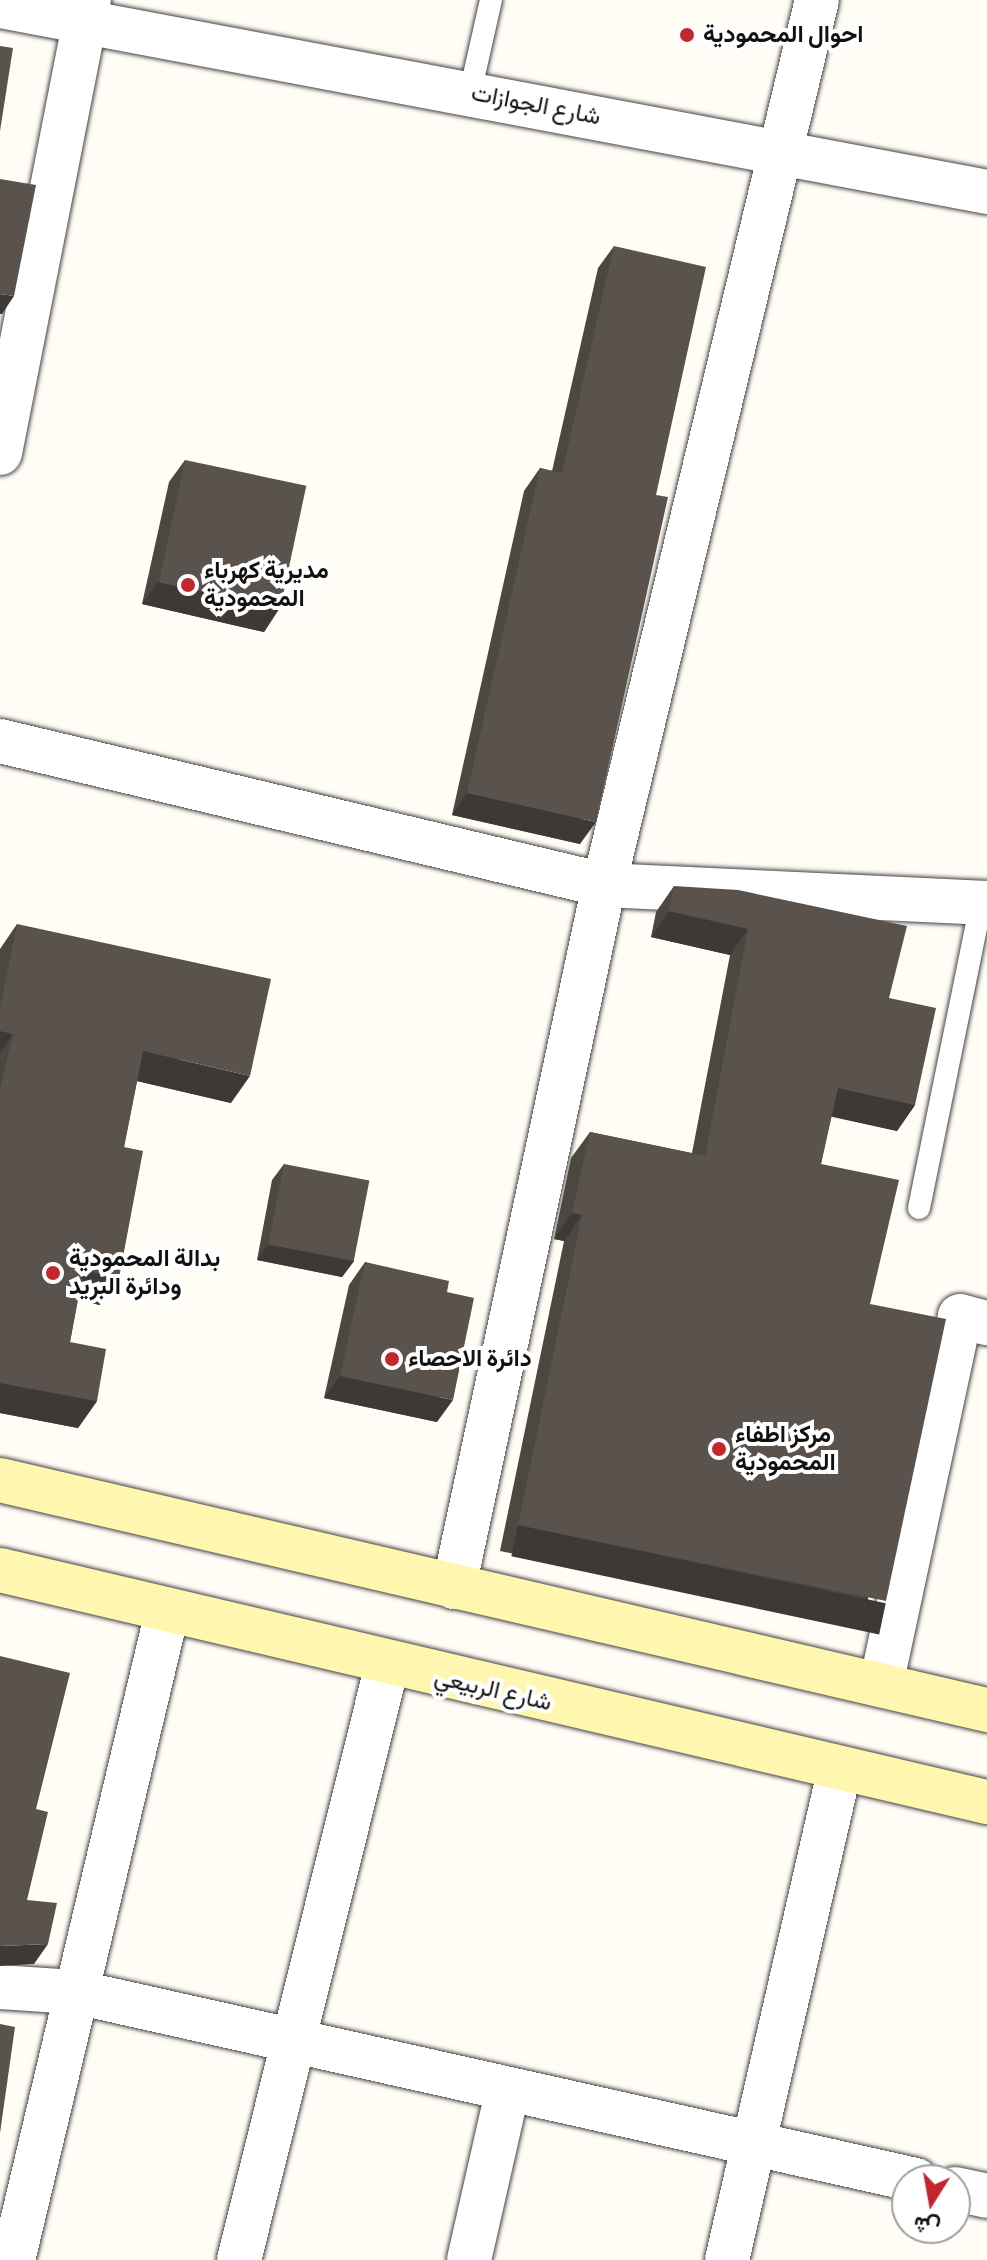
<!DOCTYPE html>
<meta charset="utf-8">
<style>
body{margin:0}
#map{position:relative;width:987px;height:2260px;overflow:hidden;background:#fffdf5;font-family:Bitter,Vazirmatn,serif}
div>[style]{position:absolute}
.roads{filter:drop-shadow(0 0 2px #444) drop-shadow(0 0 2px #444)}
.lane>*{height:22px;margin:-11px;padding:0 11px;transform-origin:11px;border-radius:11px;background:#fff}
.street>*{height:44px;margin:-22px;padding:0 22px;transform-origin:22px;border-radius:22px;background:#fff}
.secondary>*{height:44px;margin:-22px;padding:0 22px;transform-origin:22px;border-radius:22px;background:#fff6b0}
.wall>*{inset:0;background:#4d4742}
.shaded-wall>*{inset:0;background:#3f3936;transform-origin:0 0}
.building>*{inset:0;background:#5a524d;transform-origin:0 0}
.dots>*{width:22px;height:22px;translate:-50% -50%;box-sizing:border-box;border:4px solid #fff;border-radius:50%}
span{translate:-50% -50%;white-space:nowrap;text-align:center;line-height:1.15;-webkit-text-stroke:8px #fff;paint-order:stroke}
.poi-label{font-size:24px;color:#111;font-weight:700}
.left{translate:0 -50%;text-align:left}
.street-label{font-size:24px;color:#111}
.north{position:absolute;left:891px;top:2164px;width:80px;height:80px;box-sizing:border-box;background:#fff;border:2px solid #a0a0a0;border-radius:50%;rotate:191deg;font-size:22px;font-weight:700;line-height:32px;text-align:center;color:#111}
.north::after{content:'';display:block;margin:auto;width:28px;height:36px;background:#c4262e;clip-path:polygon(50% 0,100% 100%,50% 72%,0 100%)}
</style>
<div id="map">
<div class="roads">
<div class="lane">
<div style="left:470px;top:93px;width:95px;rotate:-77.3deg"></div>
<div style="left:919px;top:1208px;width:311px;rotate:-78.5deg"></div>
</div>
<div class="street">
<div style="left:0;top:6px;width:1004px;rotate:10.67deg"></div>
<div style="left:0;top:453px;width:462px;rotate:-78.9deg"></div>
<div style="left:0;top:741px;width:621px;rotate:13.41deg"></div>
<div style="left:604px;top:885px;width:383px;rotate:2.7deg"></div>
<div style="left:454px;top:1587px;width:718px;rotate:-77.94deg"></div>
<div style="left:604px;top:885px;width:910px;rotate:-76.47deg"></div>
<div style="left:881px;top:1685px;width:377px;rotate:-77.9deg"></div>
<div style="left:960px;top:1316px;width:28px;rotate:15deg"></div>
<div style="left:0;top:1987px;width:76px;rotate:3.8deg"></div>
<div style="left:76px;top:1992px;width:861px;rotate:12.62deg"></div>
<div style="left:955px;top:2189px;width:33px;rotate:12deg"></div>
<div style="left:13px;top:2260px;width:666px;rotate:-76.63deg"></div>
<div style="left:239px;top:2260px;width:613px;rotate:-76.03deg"></div>
<div style="left:469px;top:2260px;width:175px;rotate:-77.2deg"></div>
<div style="left:727px;top:2260px;width:501px;rotate:-77.07deg"></div>
</div>
<div class="secondary">
<div style="left:0;top:1480px;width:1013px;rotate:13.12deg"></div>
<div style="left:0;top:1570px;width:1014px;rotate:13.23deg"></div>
</div>
</div>
<div class="wall">
<div style="clip-path:polygon(614px 246px,580px 844px,452px 815px,524px 491px,540px 468px,552px 471px,598px 268px)"></div>
<div style="clip-path:polygon(185px 460px,279px 609px,264px 632px,142px 604px,169px 482px)"></div>
<div style="clip-path:polygon(674px 886px,889px 998px,915px 1105px,897px 1131px,831px 1116px,821px 1164px,870px 1304px,868px 1627px,500px 1551px,564px 1241px,554px 1239px,571px 1158px,590px 1132px,692px 1153px,730px 955px,651px 937px,656px 912px)"></div>
<div style="clip-path:polygon(17px 924px,231px 1103px,137px 1081px,124px 1147px,100px 1305px,78px 1300px,70px 1342px,97px 1401px,78px 1428px,0 1413px,0 949px)"></div>
<div style="clip-path:polygon(284px 1164px,354px 1261px,342px 1277px,257px 1260px,272px 1180px)"></div>
<div style="clip-path:polygon(365px 1262px,447px 1292px,437px 1422px,324px 1398px,349px 1285px)"></div>
</div>
<div class="shaded-wall">
<div style="clip-path:polygon(0 294px,14px 296px,2px 314px,0 314px)"></div>
<div style="clip-path:polygon(158px 582px,279px 609px,264px 632px,142px 604px)"></div>
<div style="clip-path:polygon(467px 793px,596px 822px,580px 844px,452px 815px)"></div>
<div style="clip-path:polygon(669px 911px,748px 929px,730px 955px,651px 937px)"></div>
<div style="clip-path:polygon(0 1031px,13px 1034px,0 1053px)"></div>
<div style="clip-path:polygon(143px 1051px,250px 1076px,231px 1103px,124px 1078px)"></div>
<div style="clip-path:polygon(838px 1088px,915px 1105px,897px 1131px,819px 1114px)"></div>
<div style="clip-path:polygon(572px 1213px,582px 1215px,564px 1241px,554px 1239px)"></div>
<div style="clip-path:polygon(268px 1244px,354px 1261px,342px 1277px,257px 1260px)"></div>
<div style="clip-path:polygon(83px 1270px,119px 1278px,100px 1305px,64px 1298px)"></div>
<div style="clip-path:polygon(340px 1376px,453px 1400px,437px 1422px,324px 1398px)"></div>
<div style="clip-path:polygon(0 1383px,97px 1401px,78px 1428px,0 1413px)"></div>
<div style="left:518px;top:1525px;width:376px;height:32px;rotate:12deg"></div>
<div style="clip-path:polygon(48px 1944px,34px 1964px,0 1966px,0 1946px)"></div>
</div>
<div class="building">
<div style="clip-path:polygon(0 46px,13px 48px,0 131px)"></div>
<div style="clip-path:polygon(0 179px,36px 185px,14px 296px,0 294px)"></div>
<div style="clip-path:polygon(614px 246px,706px 267px,656px 495px,668px 497px,596px 822px,467px 793px,540px 468px,562px 473px)"></div>
<div style="left:185px;top:460px;width:124px;height:125px;rotate:12deg"></div>
<div style="clip-path:polygon(674px 886px,738px 890px,907px 926px,889px 998px,936px 1008px,915px 1105px,838px 1088px,821px 1164px,899px 1180px,870px 1304px,946px 1319px,886px 1601px,518px 1525px,582px 1215px,572px 1213px,590px 1132px,705px 1156px,748px 929px,669px 911px)"></div>
<div style="clip-path:polygon(17px 924px,271px 979px,250px 1076px,143px 1051px,124px 1147px,143px 1151px,119px 1278px,83px 1270px,70px 1342px,106px 1349px,97px 1401px,0 1383px,0 1090px,13px 1034px,0 1031px,0 1008px)"></div>
<div style="left:284px;top:1164px;width:87px;height:82px;rotate:11deg"></div>
<div style="clip-path:polygon(365px 1262px,449px 1281px,447px 1292px,474px 1298px,453px 1400px,340px 1376px)"></div>
<div style="clip-path:polygon(0 1656px,70px 1673px,36px 1809px,48px 1812px,27px 1900px,57px 1903px,48px 1944px,0 1946px)"></div>
<div style="clip-path:polygon(0 2024px,15px 2027px,0 2133px)"></div>
</div>
<div class="dots">
<div style="left:687px;top:35px;background:#c4262e"></div>
<div style="left:188px;top:585px;background:#c4262e"></div>
<div style="left:53px;top:1273px;background:#c4262e"></div>
<div style="left:392px;top:1359px;background:#c4262e"></div>
<div style="left:719px;top:1449px;background:#c4262e"></div>
</div>
<div class="poi-label">
<span class="left" style="left:703px;top:35px">احوال المحمودية</span>
<span class="left" style="left:204px;top:585px">مديرية كهرباء<br>المحمودية</span>
<span class="left" style="left:69px;top:1273px">بدالة المحمودية<br>ودائرة البريد</span>
<span class="left" style="left:408px;top:1359px">دائرة الاحصاء</span>
<span class="left" style="left:735px;top:1449px">مركز اطفاء<br>المحمودية</span>
</div>
<div class="street-label">
<span style="left:536px;top:105px;rotate:11deg">شارع الجوازات</span>
<span style="left:493px;top:1690px;rotate:13deg">شارع الربيعي</span>
</div>
<div class="north">ش</div>
</div>
